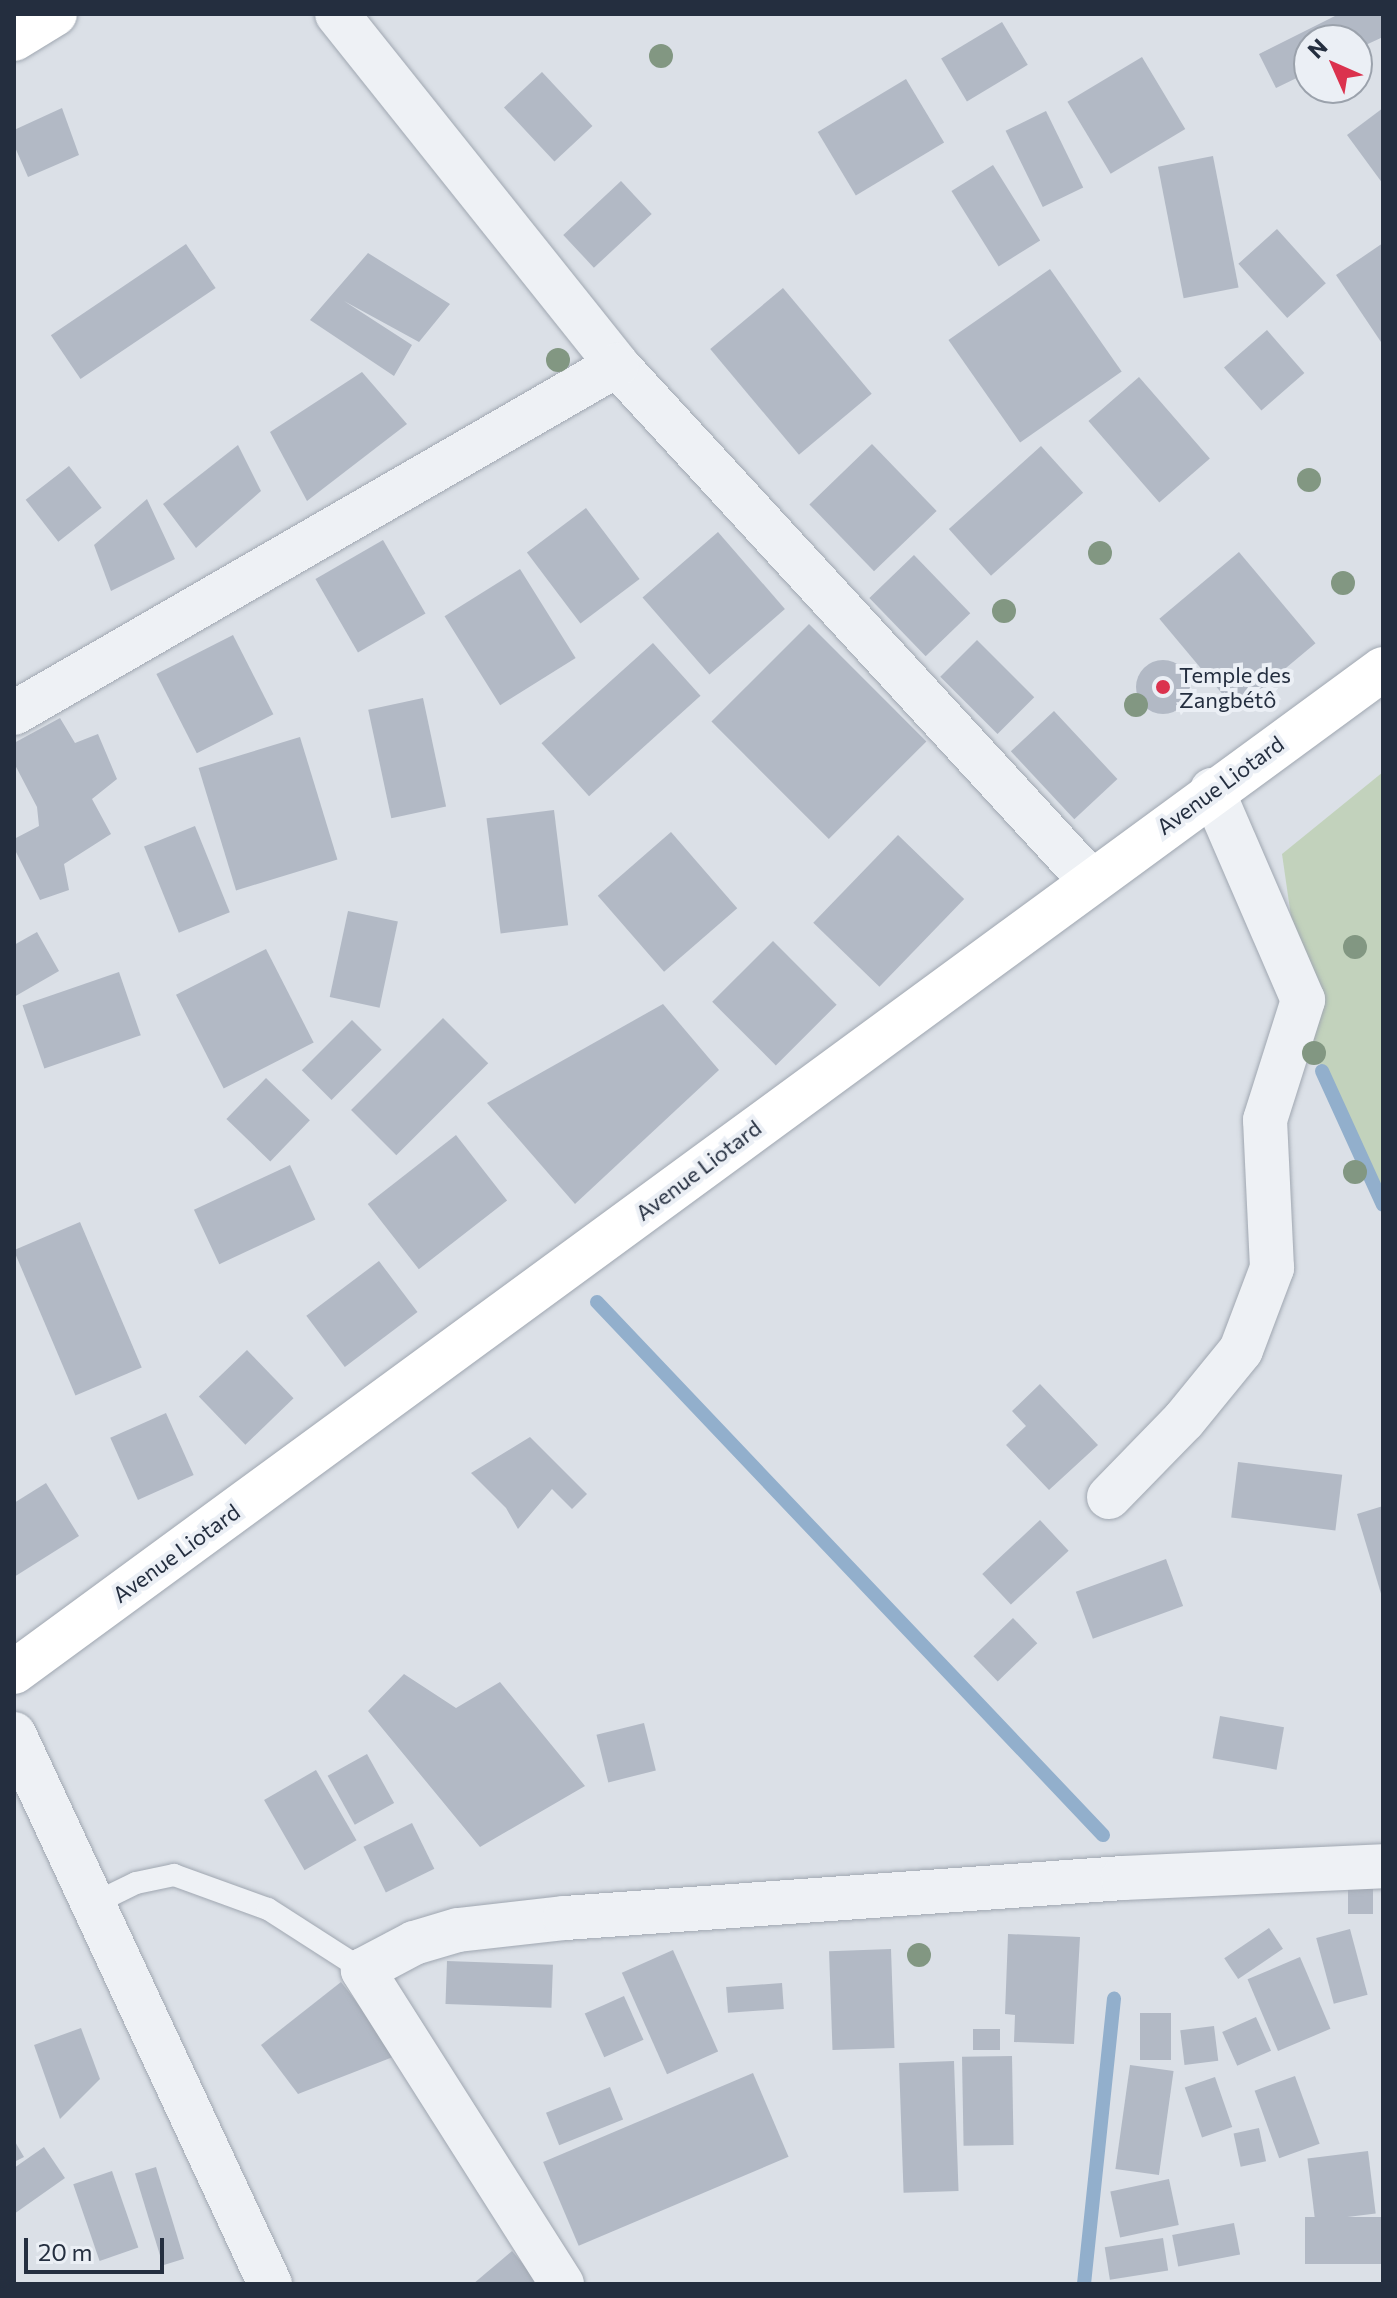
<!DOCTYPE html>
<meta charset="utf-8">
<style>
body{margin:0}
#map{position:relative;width:1397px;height:2298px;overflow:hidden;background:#dbe0e7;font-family:Commissioner,sans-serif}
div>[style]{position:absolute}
.green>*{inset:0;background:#c2d2bc}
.stream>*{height:14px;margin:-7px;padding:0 7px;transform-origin:7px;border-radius:7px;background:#92afcc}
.building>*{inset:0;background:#b2b9c5;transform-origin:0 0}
.round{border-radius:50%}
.roads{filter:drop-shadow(0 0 2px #a0a7b1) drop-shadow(0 0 2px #a0a7b1)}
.lane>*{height:22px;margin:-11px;padding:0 11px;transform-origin:11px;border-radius:11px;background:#eef1f5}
.street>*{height:44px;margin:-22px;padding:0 22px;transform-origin:22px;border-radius:22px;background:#eef1f5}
.secondary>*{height:44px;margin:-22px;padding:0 22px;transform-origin:22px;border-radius:22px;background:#fff}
.trees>*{width:24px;height:24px;margin:-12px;border-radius:50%;background:#829782}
.dots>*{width:22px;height:22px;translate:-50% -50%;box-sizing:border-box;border:4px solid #ebeff5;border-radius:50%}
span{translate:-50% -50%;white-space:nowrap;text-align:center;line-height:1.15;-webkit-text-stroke:8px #ebeff5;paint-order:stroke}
.poi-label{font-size:22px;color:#242e3f}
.left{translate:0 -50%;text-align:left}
.street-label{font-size:22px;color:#242e3f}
.frame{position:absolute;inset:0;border:16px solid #242e3f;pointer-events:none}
.north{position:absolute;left:1293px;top:24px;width:80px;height:80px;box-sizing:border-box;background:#ebeff5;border:2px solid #9ba2ac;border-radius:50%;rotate:315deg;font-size:22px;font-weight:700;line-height:32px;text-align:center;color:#242e3f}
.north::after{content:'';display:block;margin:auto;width:28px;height:36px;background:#db324e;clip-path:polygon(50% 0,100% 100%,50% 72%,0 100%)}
.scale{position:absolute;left:24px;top:2238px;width:140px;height:36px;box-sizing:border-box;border:4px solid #242e3f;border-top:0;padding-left:10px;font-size:24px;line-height:28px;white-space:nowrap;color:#242e3f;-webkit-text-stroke:6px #ebeff5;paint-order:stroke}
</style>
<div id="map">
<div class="green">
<div style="clip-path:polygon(1383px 772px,1383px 1205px,1322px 1071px,1303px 1000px,1282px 854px)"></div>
</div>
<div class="stream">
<div style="left:1322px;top:1071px;width:147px;rotate:65.5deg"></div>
<div style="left:597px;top:1302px;width:735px;rotate:46.49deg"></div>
<div style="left:1084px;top:2284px;width:287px;rotate:-84deg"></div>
</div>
<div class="building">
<div style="clip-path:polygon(1339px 14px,1383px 14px,1383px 37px,1357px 49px,1357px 40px,1309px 40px,1309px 72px,1276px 88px,1259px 54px)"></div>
<div style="left:1002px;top:22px;width:50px;height:71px;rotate:59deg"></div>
<div style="left:1142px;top:57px;width:84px;height:87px;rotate:59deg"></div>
<div style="left:542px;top:72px;width:74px;height:52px;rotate:47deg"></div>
<div style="left:906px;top:79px;width:74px;height:103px;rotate:59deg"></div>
<div style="clip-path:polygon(62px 108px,79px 155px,28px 177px,14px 145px,14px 130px)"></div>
<div style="clip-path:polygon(1383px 108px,1383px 184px,1347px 135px)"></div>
<div style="left:1046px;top:111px;width:85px;height:45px;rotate:64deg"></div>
<div style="left:1213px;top:156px;width:134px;height:56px;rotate:79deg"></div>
<div style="left:993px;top:165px;width:89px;height:49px;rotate:58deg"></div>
<div style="left:621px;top:181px;width:45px;height:79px;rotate:47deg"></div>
<div style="left:1277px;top:229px;width:73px;height:52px;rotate:48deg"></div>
<div style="clip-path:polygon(1383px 243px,1383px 345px,1336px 275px)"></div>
<div style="left:186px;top:244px;width:53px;height:163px;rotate:56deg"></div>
<div style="clip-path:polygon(368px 253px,450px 304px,419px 342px,344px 301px,412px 345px,394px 376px,310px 320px)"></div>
<div style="left:1050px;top:269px;width:125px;height:124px;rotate:55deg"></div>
<div style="left:783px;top:288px;width:138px;height:95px;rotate:50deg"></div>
<div style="left:1267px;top:330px;width:57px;height:57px;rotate:49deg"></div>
<div style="clip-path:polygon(362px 372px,407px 424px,307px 501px,270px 432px)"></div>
<div style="left:1139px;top:377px;width:108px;height:67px;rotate:49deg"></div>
<div style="left:872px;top:444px;width:93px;height:87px;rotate:46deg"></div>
<div style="clip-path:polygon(238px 445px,261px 491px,196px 548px,163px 504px)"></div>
<div style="left:1041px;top:446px;width:63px;height:124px;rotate:48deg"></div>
<div style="left:69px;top:466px;width:53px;height:55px;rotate:52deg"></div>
<div style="clip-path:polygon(147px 499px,175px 559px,111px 591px,94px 545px)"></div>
<div style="left:586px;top:508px;width:89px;height:74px;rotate:53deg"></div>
<div style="left:718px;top:532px;width:102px;height:100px;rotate:49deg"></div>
<div style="left:383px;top:540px;width:85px;height:78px;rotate:60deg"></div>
<div style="left:1239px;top:552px;width:119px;height:104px;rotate:50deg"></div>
<div style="left:914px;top:555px;width:81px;height:62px;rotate:46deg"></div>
<div style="left:520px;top:569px;width:105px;height:89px;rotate:58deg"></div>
<div style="left:809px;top:624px;width:166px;height:138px;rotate:45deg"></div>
<div style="left:233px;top:635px;width:89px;height:86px;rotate:63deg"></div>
<div style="left:977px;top:640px;width:81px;height:52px;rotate:45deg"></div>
<div style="left:653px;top:643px;width:71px;height:150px;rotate:48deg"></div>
<div class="round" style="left:1136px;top:660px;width:54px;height:54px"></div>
<div style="left:423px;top:698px;width:111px;height:56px;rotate:78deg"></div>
<div style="left:1054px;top:711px;width:93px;height:59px;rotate:47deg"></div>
<div style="clip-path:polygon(60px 718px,75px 743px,98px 734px,117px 779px,92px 799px,111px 834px,64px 864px,69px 890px,40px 900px,14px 848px,14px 839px,39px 826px,37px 807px,14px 763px,14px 743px)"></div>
<div style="left:300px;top:737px;width:128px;height:106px;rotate:73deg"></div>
<div style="left:554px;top:810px;width:116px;height:68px;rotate:83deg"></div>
<div style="left:195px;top:826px;width:93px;height:55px;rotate:68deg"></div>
<div style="left:671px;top:832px;width:101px;height:97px;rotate:49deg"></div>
<div style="left:898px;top:835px;width:92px;height:122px;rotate:44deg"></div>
<div style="left:348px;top:911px;width:51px;height:88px;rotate:12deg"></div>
<div style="clip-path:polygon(37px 932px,59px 971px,14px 997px,14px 945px)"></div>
<div style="left:773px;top:941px;width:90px;height:86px;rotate:45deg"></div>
<div style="left:266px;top:949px;width:105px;height:101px;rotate:63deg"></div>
<div style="left:119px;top:972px;width:67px;height:102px;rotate:71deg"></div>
<div style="clip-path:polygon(663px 1004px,719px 1070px,575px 1204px,487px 1103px)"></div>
<div style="left:443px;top:1018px;width:64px;height:130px;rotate:45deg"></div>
<div style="left:352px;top:1020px;width:42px;height:71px;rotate:45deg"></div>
<div style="left:266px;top:1078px;width:61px;height:57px;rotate:44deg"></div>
<div style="left:456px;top:1135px;width:83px;height:112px;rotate:52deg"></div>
<div style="left:290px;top:1165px;width:60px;height:106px;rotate:65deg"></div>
<div style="left:80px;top:1222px;width:158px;height:72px;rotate:67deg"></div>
<div style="left:379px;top:1261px;width:64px;height:91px;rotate:53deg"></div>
<div style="left:247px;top:1350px;width:67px;height:67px;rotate:46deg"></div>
<div style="clip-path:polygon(1040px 1384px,1098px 1445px,1049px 1490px,1006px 1445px,1026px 1426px,1012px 1411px)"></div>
<div style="left:166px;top:1413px;width:68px;height:61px;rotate:66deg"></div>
<div style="clip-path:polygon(530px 1437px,587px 1494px,572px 1509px,552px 1489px,518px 1529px,506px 1508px,471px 1473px)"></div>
<div style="left:1238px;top:1462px;width:105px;height:56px;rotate:7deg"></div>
<div style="clip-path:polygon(46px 1483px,79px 1536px,14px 1577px,14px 1503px)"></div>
<div style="clip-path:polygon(1383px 1506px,1383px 1597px,1382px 1597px,1357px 1514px)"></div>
<div style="left:1040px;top:1520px;width:42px;height:79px;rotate:47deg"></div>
<div style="left:1166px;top:1559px;width:50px;height:96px;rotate:70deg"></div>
<div style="left:1013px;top:1618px;width:35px;height:55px;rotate:46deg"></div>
<div style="clip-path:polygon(404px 1674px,456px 1708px,500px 1682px,585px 1786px,480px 1847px,368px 1711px)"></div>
<div style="left:1220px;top:1716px;width:65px;height:43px;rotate:10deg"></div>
<div style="left:644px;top:1723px;width:49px;height:49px;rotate:76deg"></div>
<div style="left:367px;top:1754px;width:56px;height:45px;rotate:61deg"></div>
<div style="left:316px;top:1770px;width:81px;height:60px;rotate:60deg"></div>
<div style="left:412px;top:1823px;width:51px;height:54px;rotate:64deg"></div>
<div style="left:1348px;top:1889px;width:25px;height:25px"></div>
<div style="left:1269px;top:1928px;width:25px;height:54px;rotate:56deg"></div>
<div style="left:1350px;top:1929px;width:68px;height:35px;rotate:75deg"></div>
<div style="clip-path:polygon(1008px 1934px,1080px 1937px,1074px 2044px,1014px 2042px,1015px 2015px,1005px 2014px)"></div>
<div style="left:891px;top:1949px;width:99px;height:62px;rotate:88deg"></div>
<div style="left:673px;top:1950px;width:111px;height:56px;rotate:66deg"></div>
<div style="left:1300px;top:1957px;width:78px;height:57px;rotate:67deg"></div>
<div style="left:447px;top:1961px;width:106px;height:43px;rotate:2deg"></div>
<div style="clip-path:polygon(341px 1982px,398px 2055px,298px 2094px,261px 2045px)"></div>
<div style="left:782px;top:1983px;width:26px;height:56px;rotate:86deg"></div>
<div style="left:624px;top:1996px;width:48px;height:43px;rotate:66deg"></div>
<div style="left:1140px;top:2013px;width:31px;height:47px"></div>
<div style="left:1256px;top:2017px;width:37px;height:37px;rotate:66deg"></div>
<div style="left:1214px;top:2026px;width:35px;height:34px;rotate:83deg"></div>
<div style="clip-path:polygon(81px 2028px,100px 2079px,60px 2119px,34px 2045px)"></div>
<div style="left:973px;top:2029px;width:27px;height:21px"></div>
<div style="left:1012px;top:2056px;width:89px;height:50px;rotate:89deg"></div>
<div style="left:954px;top:2061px;width:130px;height:55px;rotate:88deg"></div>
<div style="left:1130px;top:2065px;width:44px;height:105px;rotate:8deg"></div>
<div style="left:753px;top:2073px;width:91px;height:228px;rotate:67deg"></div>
<div style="left:1295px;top:2076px;width:72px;height:43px;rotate:70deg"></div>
<div style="left:1215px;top:2077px;width:53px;height:32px;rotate:71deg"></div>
<div style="left:610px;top:2087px;width:35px;height:69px;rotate:68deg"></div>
<div style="left:1259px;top:2128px;width:34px;height:26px;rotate:78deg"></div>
<div style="clip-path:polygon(14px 2140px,24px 2157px,14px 2162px)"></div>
<div style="clip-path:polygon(44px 2147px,65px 2178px,14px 2214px,14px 2168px)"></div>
<div style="left:1368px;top:2151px;width:63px;height:61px;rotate:83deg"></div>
<div style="left:156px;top:2167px;width:96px;height:22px;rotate:73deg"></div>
<div style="left:112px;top:2171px;width:81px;height:41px;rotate:71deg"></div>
<div style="left:1169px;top:2179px;width:47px;height:60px;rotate:78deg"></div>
<div style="left:1383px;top:2217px;width:47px;height:78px;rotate:90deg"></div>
<div style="left:1234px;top:2223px;width:32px;height:63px;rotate:79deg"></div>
<div style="left:1163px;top:2238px;width:33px;height:59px;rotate:81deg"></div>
<div style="clip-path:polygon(512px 2251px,540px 2284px,473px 2284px)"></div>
</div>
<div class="roads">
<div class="lane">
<div style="left:93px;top:1904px;width:48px;rotate:-26deg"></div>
<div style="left:136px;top:1883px;width:39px;rotate:-12deg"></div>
<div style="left:174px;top:1875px;width:100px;rotate:19.9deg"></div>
<div style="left:268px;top:1909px;width:113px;rotate:32.7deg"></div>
</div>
<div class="street">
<div style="left:337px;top:14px;width:449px;rotate:51.4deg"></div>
<div style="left:617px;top:365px;width:698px;rotate:47.44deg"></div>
<div style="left:14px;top:713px;width:696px;rotate:-29.99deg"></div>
<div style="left:1109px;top:1497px;width:107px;rotate:-45.8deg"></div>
<div style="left:1184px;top:1420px;width:90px;rotate:-50.8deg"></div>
<div style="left:1241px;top:1350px;width:88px;rotate:-69.3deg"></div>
<div style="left:1272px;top:1268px;width:148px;rotate:-92.7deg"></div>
<div style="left:1265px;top:1120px;width:126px;rotate:-72.4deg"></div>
<div style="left:1303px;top:1000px;width:229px;rotate:-113.4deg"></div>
<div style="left:14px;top:1734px;width:607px;rotate:65.04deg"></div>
<div style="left:562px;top:2284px;width:372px;rotate:-122.4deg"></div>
<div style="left:363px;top:1970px;width:58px;rotate:-27.9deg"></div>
<div style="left:414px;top:1943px;width:46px;rotate:-16.5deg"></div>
<div style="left:458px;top:1930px;width:108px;rotate:-6.4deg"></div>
<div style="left:565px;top:1918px;width:559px;rotate:-4.1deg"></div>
<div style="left:1123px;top:1878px;width:260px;rotate:-2.6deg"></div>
</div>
<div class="secondary">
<div style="left:14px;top:39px;width:48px;rotate:-31.4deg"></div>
<div style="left:14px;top:1672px;width:1697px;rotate:-36.23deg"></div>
</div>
</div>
<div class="trees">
<div style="left:661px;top:56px"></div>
<div style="left:558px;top:360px"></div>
<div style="left:1309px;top:480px"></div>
<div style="left:1100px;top:553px"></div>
<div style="left:1343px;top:583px"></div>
<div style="left:1004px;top:611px"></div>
<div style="left:1136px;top:705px"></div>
<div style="left:1355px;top:947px"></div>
<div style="left:1314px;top:1053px"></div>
<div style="left:1355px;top:1172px"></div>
<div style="left:919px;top:1955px"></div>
</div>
<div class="dots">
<div style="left:1163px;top:687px;background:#db324e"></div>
</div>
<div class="poi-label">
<span class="left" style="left:1179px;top:687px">Temple des<br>Zangbétô</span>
</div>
<div class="street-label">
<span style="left:1220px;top:785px;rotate:-36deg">Avenue Liotard</span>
<span style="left:698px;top:1170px;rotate:-37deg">Avenue Liotard</span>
<span style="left:176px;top:1553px;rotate:-36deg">Avenue Liotard</span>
</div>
<div class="frame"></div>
<div class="north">N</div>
<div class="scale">20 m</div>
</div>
